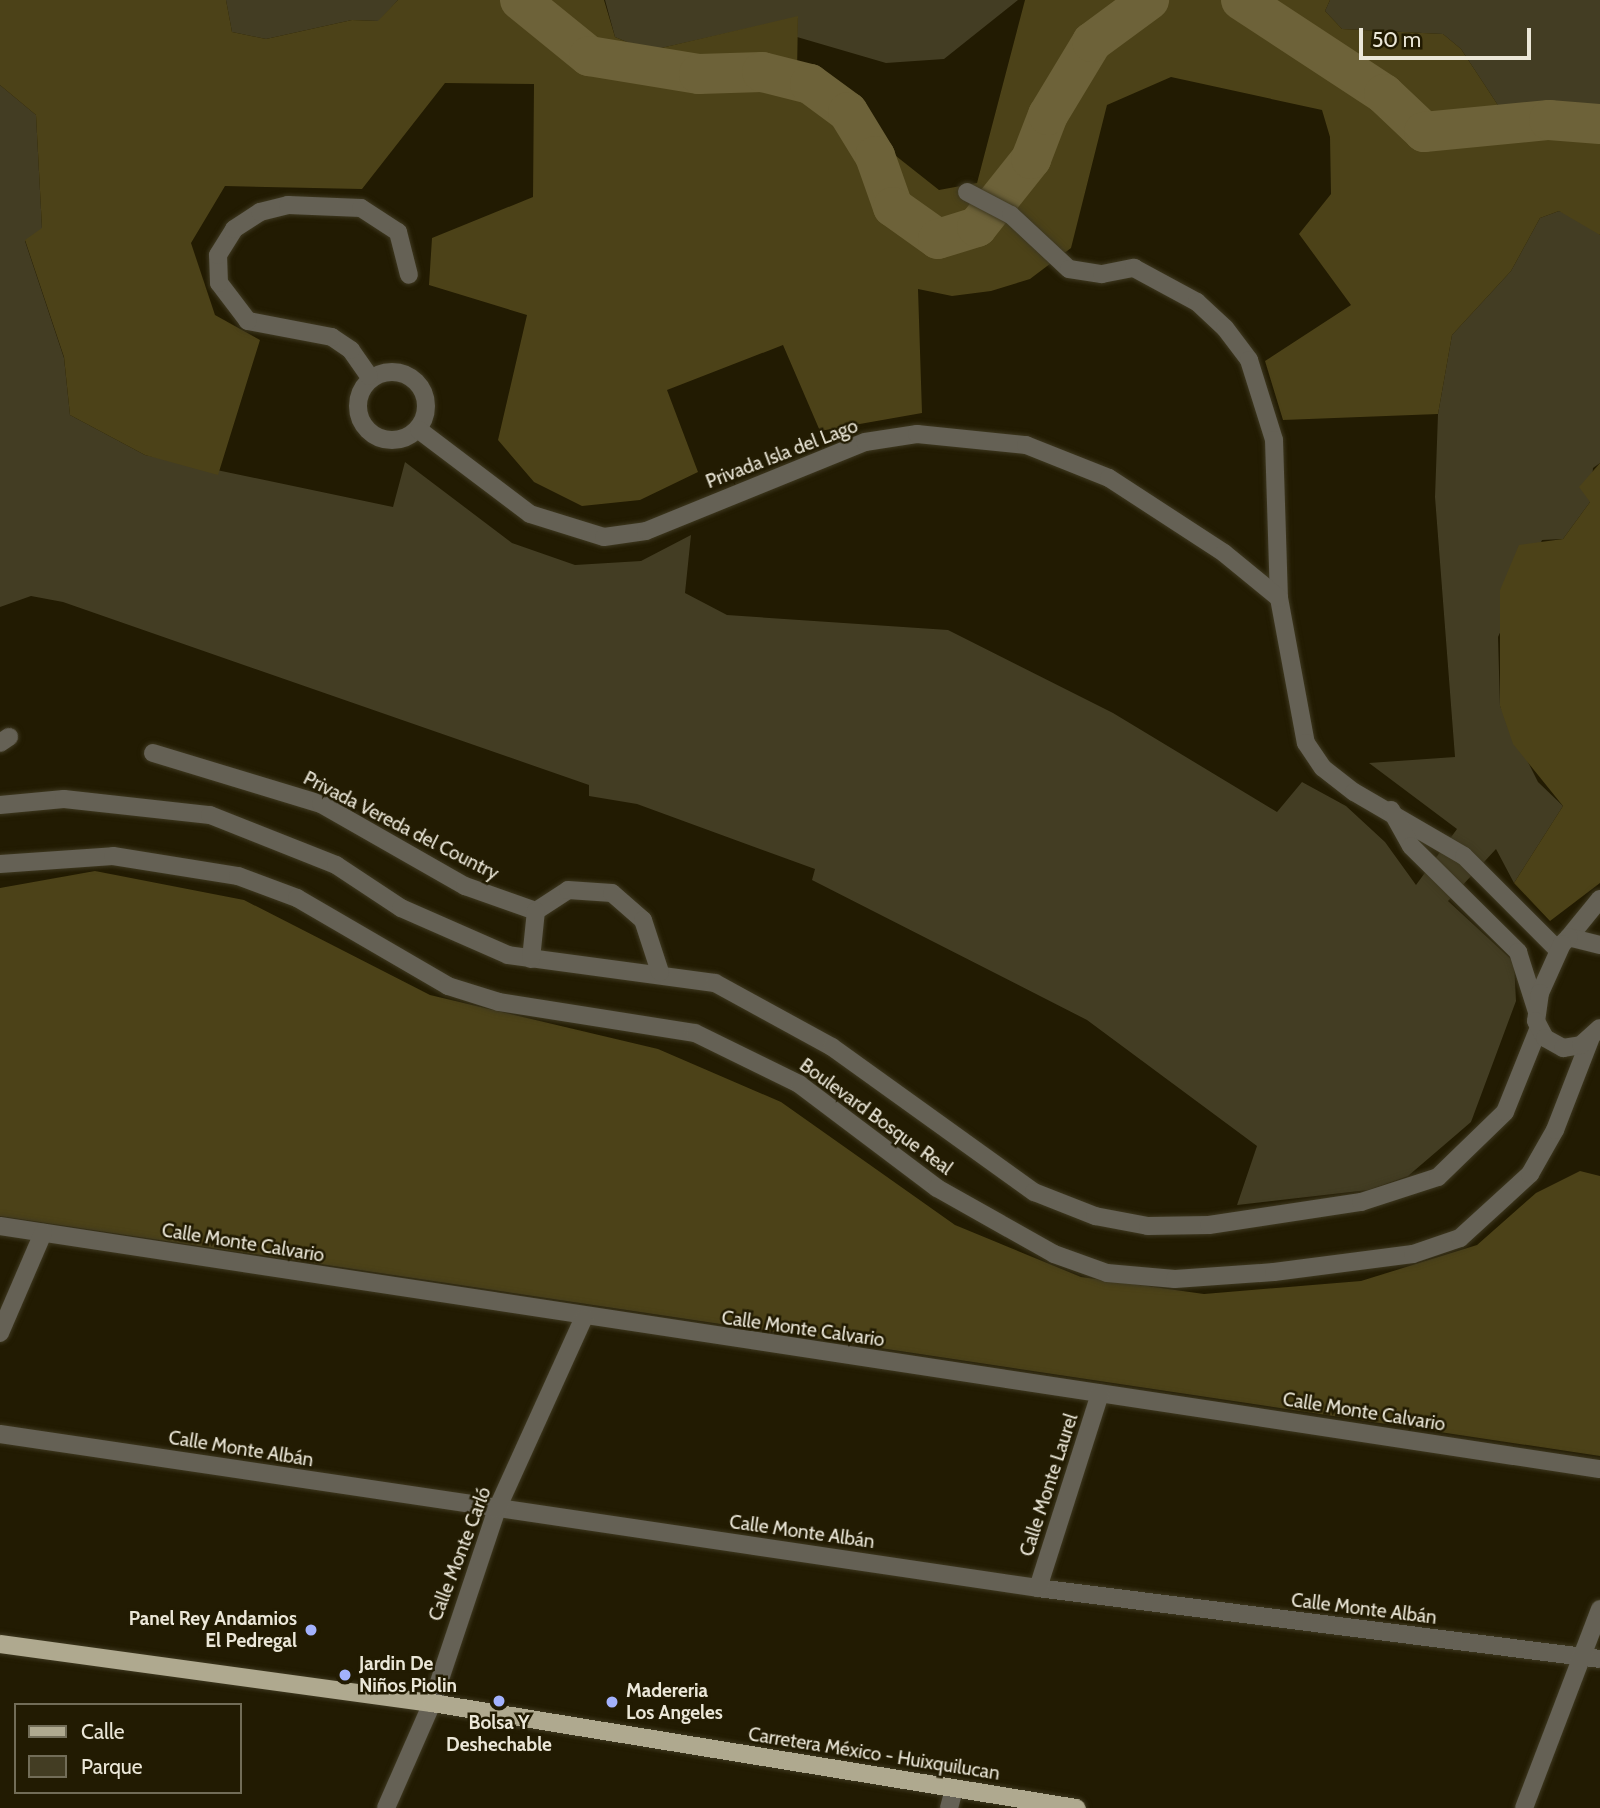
<!DOCTYPE html>
<meta charset="utf-8">
<style>
body{margin:0}
#map{position:relative;width:1600px;height:1808px;overflow:hidden;background:#221b02;font-family:Cabin,sans-serif}
div>[style]{position:absolute}
.green>*{inset:0;background:#433d23}
.forest>*{inset:0;background:#4c4218}
.river>*{height:40px;margin:-20px;padding:0 20px;transform-origin:20px;border-radius:20px;background:#6d6239}
.roads{filter:drop-shadow(0 0 2px #3e3820) drop-shadow(0 0 2px #3e3820)}
.minor>*{height:18px;margin:-9px;padding:0 9px;transform-origin:9px;border-radius:9px;background:#656155}
.minor>.ring{margin:-9px;padding:0;box-sizing:content-box;background:none;border:18px solid #656155;border-radius:50%}
.major>*{height:18px;margin:-9px;padding:0 9px;transform-origin:9px;border-radius:9px;background:#afa98f}
.dots>*{width:19px;height:19px;translate:-50% -50%;box-sizing:border-box;border:4px solid #221b02;border-radius:50%}
span{translate:-50% -50%;white-space:nowrap;text-align:center;line-height:1.15;-webkit-text-stroke:5px #221b02;paint-order:stroke}
.street-label{font-size:19px;color:#ebe7d8}
.poi-label{font-size:19px;color:#ebe7d8;font-weight:700}
.right{translate:-100% -50%;text-align:right}
.left{translate:0 -50%;text-align:left}
.legend{position:absolute;left:14px;top:1703px;width:228px;height:91px;box-sizing:border-box;background:#221b02;border:2px solid #726d58;margin:0;padding:9px 12px;list-style:none;font-size:21px;color:#ebe7d8}
.legend li{display:flex;align-items:center;gap:14px;height:35px}
.legend b{width:35px;border:2px solid #726d58}
.scale{position:absolute;left:1359px;top:28px;width:172px;height:32px;box-sizing:border-box;border:4px solid #ebe7d8;border-top:0;padding-left:9px;font-size:21px;line-height:24px;white-space:nowrap;color:#ebe7d8;-webkit-text-stroke:5px #221b02;paint-order:stroke}
</style>
<div id="map">
<div class="green">
<div style="clip-path:polygon(226px 0,398px 0,379px 21px,352px 20px,266px 39px,232px 32px)"></div>
<div style="clip-path:polygon(605px 0,1018px 0,944px 59px,886px 63px,797px 37px,798px 17px,648px 51px,615px 37px)"></div>
<div style="clip-path:polygon(1330px 0,1600px 0,1600px 124px,1507px 119px,1461px 49px,1443px 34px,1342px 29px,1325px 11px)"></div>
<div style="clip-path:polygon(0 85px,36px 115px,42px 229px,25px 241px,64px 358px,70px 415px,145px 455px,393px 507px,405px 462px,512px 543px,575px 565px,641px 561px,691px 535px,685px 593px,727px 615px,948px 630px,1113px 713px,1277px 812px,1302px 782px,1346px 806px,1385px 842px,1416px 885px,1457px 829px,1369px 763px,1455px 757px,1435px 497px,1438px 414px,1452px 335px,1511px 271px,1540px 218px,1559px 211px,1585px 221px,1600px 235px,1600px 463px,1593px 468px,1590px 502px,1563px 539px,1542px 540px,1498px 637px,1500px 706px,1538px 782px,1563px 806px,1514px 883px,1496px 849px,1448px 901px,1514px 962px,1516px 1001px,1471px 1122px,1408px 1176px,1368px 1190px,1237px 1205px,1257px 1146px,1087px 1020px,812px 880px,815px 869px,637px 804px,589px 796px,589px 785px,63px 602px,31px 596px,0 607px)"></div>
</div>
<div class="forest">
<div style="clip-path:polygon(0 0,226px 0,232px 32px,266px 39px,352px 20px,378px 21px,398px 0,604px 0,615px 37px,648px 51px,798px 16px,797px 73px,807px 101px,840px 128px,872px 137px,939px 190px,977px 183px,1025px 0,1330px 0,1325px 11px,1342px 29px,1443px 34px,1461px 49px,1507px 119px,1600px 124px,1600px 235px,1559px 211px,1540px 218px,1511px 271px,1452px 335px,1438px 414px,1283px 420px,1265px 361px,1351px 305px,1299px 234px,1331px 194px,1330px 137px,1322px 110px,1171px 77px,1107px 105px,1071px 248px,1030px 279px,991px 291px,952px 296px,918px 289px,922px 413px,820px 431px,783px 345px,667px 390px,698px 472px,640px 500px,582px 506px,534px 482px,498px 440px,527px 315px,429px 285px,432px 238px,533px 197px,534px 84px,445px 83px,362px 189px,225px 186px,191px 243px,215px 315px,260px 340px,218px 475px,145px 455px,70px 415px,64px 357px,25px 240px,42px 228px,36px 115px,0 85px)"></div>
<div style="clip-path:polygon(1600px 463px,1600px 883px,1550px 921px,1514px 883px,1563px 806px,1513px 744px,1500px 706px,1500px 590px,1519px 545px,1563px 539px,1590px 502px,1579px 487px)"></div>
<div style="clip-path:polygon(95px 871px,244px 900px,430px 995px,658px 1049px,781px 1102px,955px 1225px,1081px 1277px,1204px 1294px,1361px 1281px,1477px 1245px,1536px 1193px,1580px 1171px,1600px 1176px,1600px 1456px,0 1216px,0 888px)"></div>
</div>
<div class="river">
<div style="left:520px;top:0;width:89px;rotate:39.1deg"></div>
<div style="left:589px;top:56px;width:111px;rotate:9.3deg"></div>
<div style="left:699px;top:74px;width:63px;rotate:-1.8deg"></div>
<div style="left:762px;top:72px;width:49px;rotate:14deg"></div>
<div style="left:810px;top:84px;width:47px;rotate:36.4deg"></div>
<div style="left:848px;top:112px;width:52px;rotate:58.5deg"></div>
<div style="left:875px;top:156px;width:54px;rotate:70.6deg"></div>
<div style="left:893px;top:207px;width:55px;rotate:35.4deg"></div>
<div style="left:938px;top:239px;width:41px;rotate:-17.1deg"></div>
<div style="left:977px;top:227px;width:87px;rotate:-51.5deg"></div>
<div style="left:1031px;top:159px;width:47px;rotate:-68.9deg"></div>
<div style="left:1048px;top:115px;width:85px;rotate:-58.9deg"></div>
<div style="left:1092px;top:42px;width:71px;rotate:-36.4deg"></div>
<div style="left:1241px;top:0;width:171px;rotate:33.3deg"></div>
<div style="left:1384px;top:94px;width:55px;rotate:43.5deg"></div>
<div style="left:1424px;top:132px;width:126px;rotate:-5.5deg"></div>
<div style="left:1549px;top:120px;width:51px;rotate:4.5deg"></div>
</div>
<div class="roads">
<div class="minor">
<div style="left:967px;top:192px;width:50px;rotate:27.6deg"></div>
<div style="left:1011px;top:215px;width:79px;rotate:43deg"></div>
<div style="left:1069px;top:269px;width:33px;rotate:9deg"></div>
<div style="left:1102px;top:274px;width:33px;rotate:-11deg"></div>
<div style="left:1134px;top:268px;width:72px;rotate:28.4deg"></div>
<div style="left:1197px;top:302px;width:38px;rotate:43deg"></div>
<div style="left:1225px;top:328px;width:40px;rotate:53deg"></div>
<div style="left:1249px;top:360px;width:84px;rotate:72.6deg"></div>
<div style="left:1274px;top:440px;width:158px;rotate:88.2deg"></div>
<div style="left:1279px;top:598px;width:147px;rotate:79.5deg"></div>
<div style="left:1306px;top:743px;width:30px;rotate:56deg"></div>
<div style="left:1323px;top:768px;width:39px;rotate:38deg"></div>
<div style="left:1354px;top:792px;width:127px;rotate:30.2deg"></div>
<div style="left:1464px;top:856px;width:133px;rotate:45deg"></div>
<div class="ring" style="left:358px;top:372px;width:50px;height:50px"></div>
<div style="left:369px;top:376px;width:32px;rotate:-125deg"></div>
<div style="left:351px;top:350px;width:23px;rotate:-146deg"></div>
<div style="left:332px;top:337px;width:86px;rotate:-169.2deg"></div>
<div style="left:248px;top:321px;width:48px;rotate:-127.3deg"></div>
<div style="left:219px;top:283px;width:28px;rotate:-92deg"></div>
<div style="left:218px;top:255px;width:31px;rotate:-58deg"></div>
<div style="left:234px;top:229px;width:31px;rotate:-33deg"></div>
<div style="left:260px;top:212px;width:29px;rotate:-14deg"></div>
<div style="left:288px;top:205px;width:73px;rotate:2.4deg"></div>
<div style="left:361px;top:208px;width:44px;rotate:33deg"></div>
<div style="left:398px;top:232px;width:44px;rotate:75.7deg"></div>
<div style="left:419px;top:430px;width:139px;rotate:37.1deg"></div>
<div style="left:530px;top:514px;width:77px;rotate:17.3deg"></div>
<div style="left:604px;top:537px;width:42px;rotate:-8.1deg"></div>
<div style="left:646px;top:531px;width:236px;rotate:-22.1deg"></div>
<div style="left:865px;top:442px;width:53px;rotate:-8.7deg"></div>
<div style="left:917px;top:434px;width:110px;rotate:5.8deg"></div>
<div style="left:1026px;top:445px;width:89px;rotate:21.7deg"></div>
<div style="left:1109px;top:478px;width:137px;rotate:33.1deg"></div>
<div style="left:1224px;top:553px;width:71px;rotate:39.3deg"></div>
<div style="left:0;top:743px;width:11px;rotate:-34deg"></div>
<div style="left:153px;top:753px;width:176px;rotate:16.9deg"></div>
<div style="left:321px;top:804px;width:166px;rotate:29.7deg"></div>
<div style="left:465px;top:886px;width:75px;rotate:19.4deg"></div>
<div style="left:0;top:805px;width:64px;rotate:-5.4deg"></div>
<div style="left:64px;top:799px;width:147px;rotate:6.3deg"></div>
<div style="left:210px;top:815px;width:136px;rotate:21.6deg"></div>
<div style="left:336px;top:865px;width:78px;rotate:33.5deg"></div>
<div style="left:401px;top:908px;width:117px;rotate:23.7deg"></div>
<div style="left:508px;top:955px;width:209px;rotate:7.7deg"></div>
<div style="left:715px;top:983px;width:133px;rotate:28.7deg"></div>
<div style="left:832px;top:1047px;width:249px;rotate:35.7deg"></div>
<div style="left:1034px;top:1192px;width:66px;rotate:21.5deg"></div>
<div style="left:1095px;top:1216px;width:54px;rotate:10.7deg"></div>
<div style="left:1148px;top:1226px;width:61px;rotate:-0.9deg"></div>
<div style="left:1209px;top:1225px;width:154px;rotate:-8.6deg"></div>
<div style="left:1361px;top:1202px;width:81px;rotate:-18deg"></div>
<div style="left:1438px;top:1177px;width:93px;rotate:-44.1deg"></div>
<div style="left:1505px;top:1112px;width:88px;rotate:-68.1deg"></div>
<div style="left:1391px;top:810px;width:41px;rotate:60.9deg"></div>
<div style="left:1411px;top:846px;width:151px;rotate:44.7deg"></div>
<div style="left:1518px;top:952px;width:63px;rotate:72.4deg"></div>
<div style="left:0;top:864px;width:113px;rotate:-4deg"></div>
<div style="left:113px;top:856px;width:127px;rotate:9.1deg"></div>
<div style="left:238px;top:876px;width:63px;rotate:20.4deg"></div>
<div style="left:297px;top:898px;width:175px;rotate:30.2deg"></div>
<div style="left:448px;top:986px;width:53px;rotate:17.4deg"></div>
<div style="left:499px;top:1002px;width:198px;rotate:9deg"></div>
<div style="left:695px;top:1033px;width:116px;rotate:26.1deg"></div>
<div style="left:799px;top:1084px;width:173px;rotate:37deg"></div>
<div style="left:937px;top:1188px;width:134px;rotate:29.4deg"></div>
<div style="left:1054px;top:1254px;width:56px;rotate:19.7deg"></div>
<div style="left:1107px;top:1273px;width:68px;rotate:5deg"></div>
<div style="left:1175px;top:1279px;width:99px;rotate:-4deg"></div>
<div style="left:1274px;top:1272px;width:140px;rotate:-7.4deg"></div>
<div style="left:1413px;top:1254px;width:50px;rotate:-18.8deg"></div>
<div style="left:1460px;top:1238px;width:95px;rotate:-42.4deg"></div>
<div style="left:1530px;top:1174px;width:51px;rotate:-60.4deg"></div>
<div style="left:1555px;top:1130px;width:100px;rotate:-68.8deg"></div>
<div style="left:536px;top:911px;width:38px;rotate:-33deg"></div>
<div style="left:568px;top:890px;width:44px;rotate:3.9deg"></div>
<div style="left:612px;top:893px;width:41px;rotate:41.1deg"></div>
<div style="left:643px;top:920px;width:55px;rotate:71.9deg"></div>
<div style="left:1569px;top:937px;width:49px;rotate:-50.8deg"></div>
<div style="left:1600px;top:945px;width:32px;rotate:-166deg"></div>
<div style="left:1569px;top:937px;width:10px;rotate:135deg"></div>
<div style="left:1562px;top:944px;width:54px;rotate:114.2deg"></div>
<div style="left:1540px;top:993px;width:28px;rotate:98deg"></div>
<div style="left:1536px;top:1021px;width:19px;rotate:62deg"></div>
<div style="left:1545px;top:1038px;width:21px;rotate:29deg"></div>
<div style="left:1563px;top:1048px;width:18px;rotate:-9deg"></div>
<div style="left:1581px;top:1045px;width:25px;rotate:-42deg"></div>
<div style="left:531px;top:959px;width:48px;rotate:-84.1deg"></div>
<div style="left:0;top:1226px;width:1618px;rotate:8.64deg"></div>
<div style="left:0;top:1333px;width:109px;rotate:-66.7deg"></div>
<div style="left:0;top:1434px;width:1049px;rotate:8.44deg"></div>
<div style="left:1038px;top:1588px;width:566px;rotate:7.2deg"></div>
<div style="left:1038px;top:1588px;width:204px;rotate:-72.3deg"></div>
<div style="left:386px;top:1808px;width:115px;rotate:-66.3deg"></div>
<div style="left:432px;top:1703px;width:205px;rotate:-71.5deg"></div>
<div style="left:497px;top:1509px;width:209px;rotate:-65.6deg"></div>
<div style="left:949px;top:1808px;width:20px;rotate:-75deg"></div>
<div style="left:1524px;top:1808px;width:213px;rotate:-69.1deg"></div>
</div>
<div class="major">
<div style="left:0;top:1644px;width:436px;rotate:7.8deg"></div>
<div style="left:432px;top:1703px;width:653px;rotate:9.26deg"></div>
</div>
</div>
<div class="dots">
<div style="left:311px;top:1630px;background:#a3b2fd"></div>
<div style="left:345px;top:1675px;background:#a3b2fd"></div>
<div style="left:499px;top:1701px;background:#a3b2fd"></div>
<div style="left:612px;top:1702px;background:#a3b2fd"></div>
</div>
<div class="street-label">
<span style="left:782px;top:454px;rotate:-21deg">Privada Isla del Lago</span>
<span style="left:401px;top:826px;rotate:27deg">Privada Vereda del Country</span>
<span style="left:876px;top:1117px;rotate:36deg">Boulevard Bosque Real</span>
<span style="left:243px;top:1243px;rotate:9deg">Calle Monte Calvario</span>
<span style="left:803px;top:1329px;rotate:8deg">Calle Monte Calvario</span>
<span style="left:1364px;top:1412px;rotate:9deg">Calle Monte Calvario</span>
<span style="left:241px;top:1449px;rotate:9deg">Calle Monte Albán</span>
<span style="left:1049px;top:1485px;rotate:-72deg">Calle Monte Laurel</span>
<span style="left:802px;top:1532px;rotate:8deg">Calle Monte Albán</span>
<span style="left:460px;top:1554px;rotate:-69deg">Calle Monte Carló</span>
<span style="left:1364px;top:1609px;rotate:7deg">Calle Monte Albán</span>
<span style="left:874px;top:1754px;rotate:9deg">Carretera México - Huixquilucan</span>
</div>
<div class="poi-label">
<span class="right" style="left:297px;top:1630px">Panel Rey Andamios<br>El Pedregal</span>
<span class="left" style="left:359px;top:1675px">Jardin De<br>Niños Piolin</span>
<span class="left" style="left:626px;top:1702px">Madereria<br>Los Angeles</span>
<span style="left:499px;top:1734px">Bolsa Y<br>Deshechable</span>
</div>
<ul class="legend">
<li><b style="height:9px;background:#afa98f"></b>Calle</li>
<li><b style="height:19px;background:#433d23"></b>Parque</li>
</ul>
<div class="scale">50 m</div>
</div>
